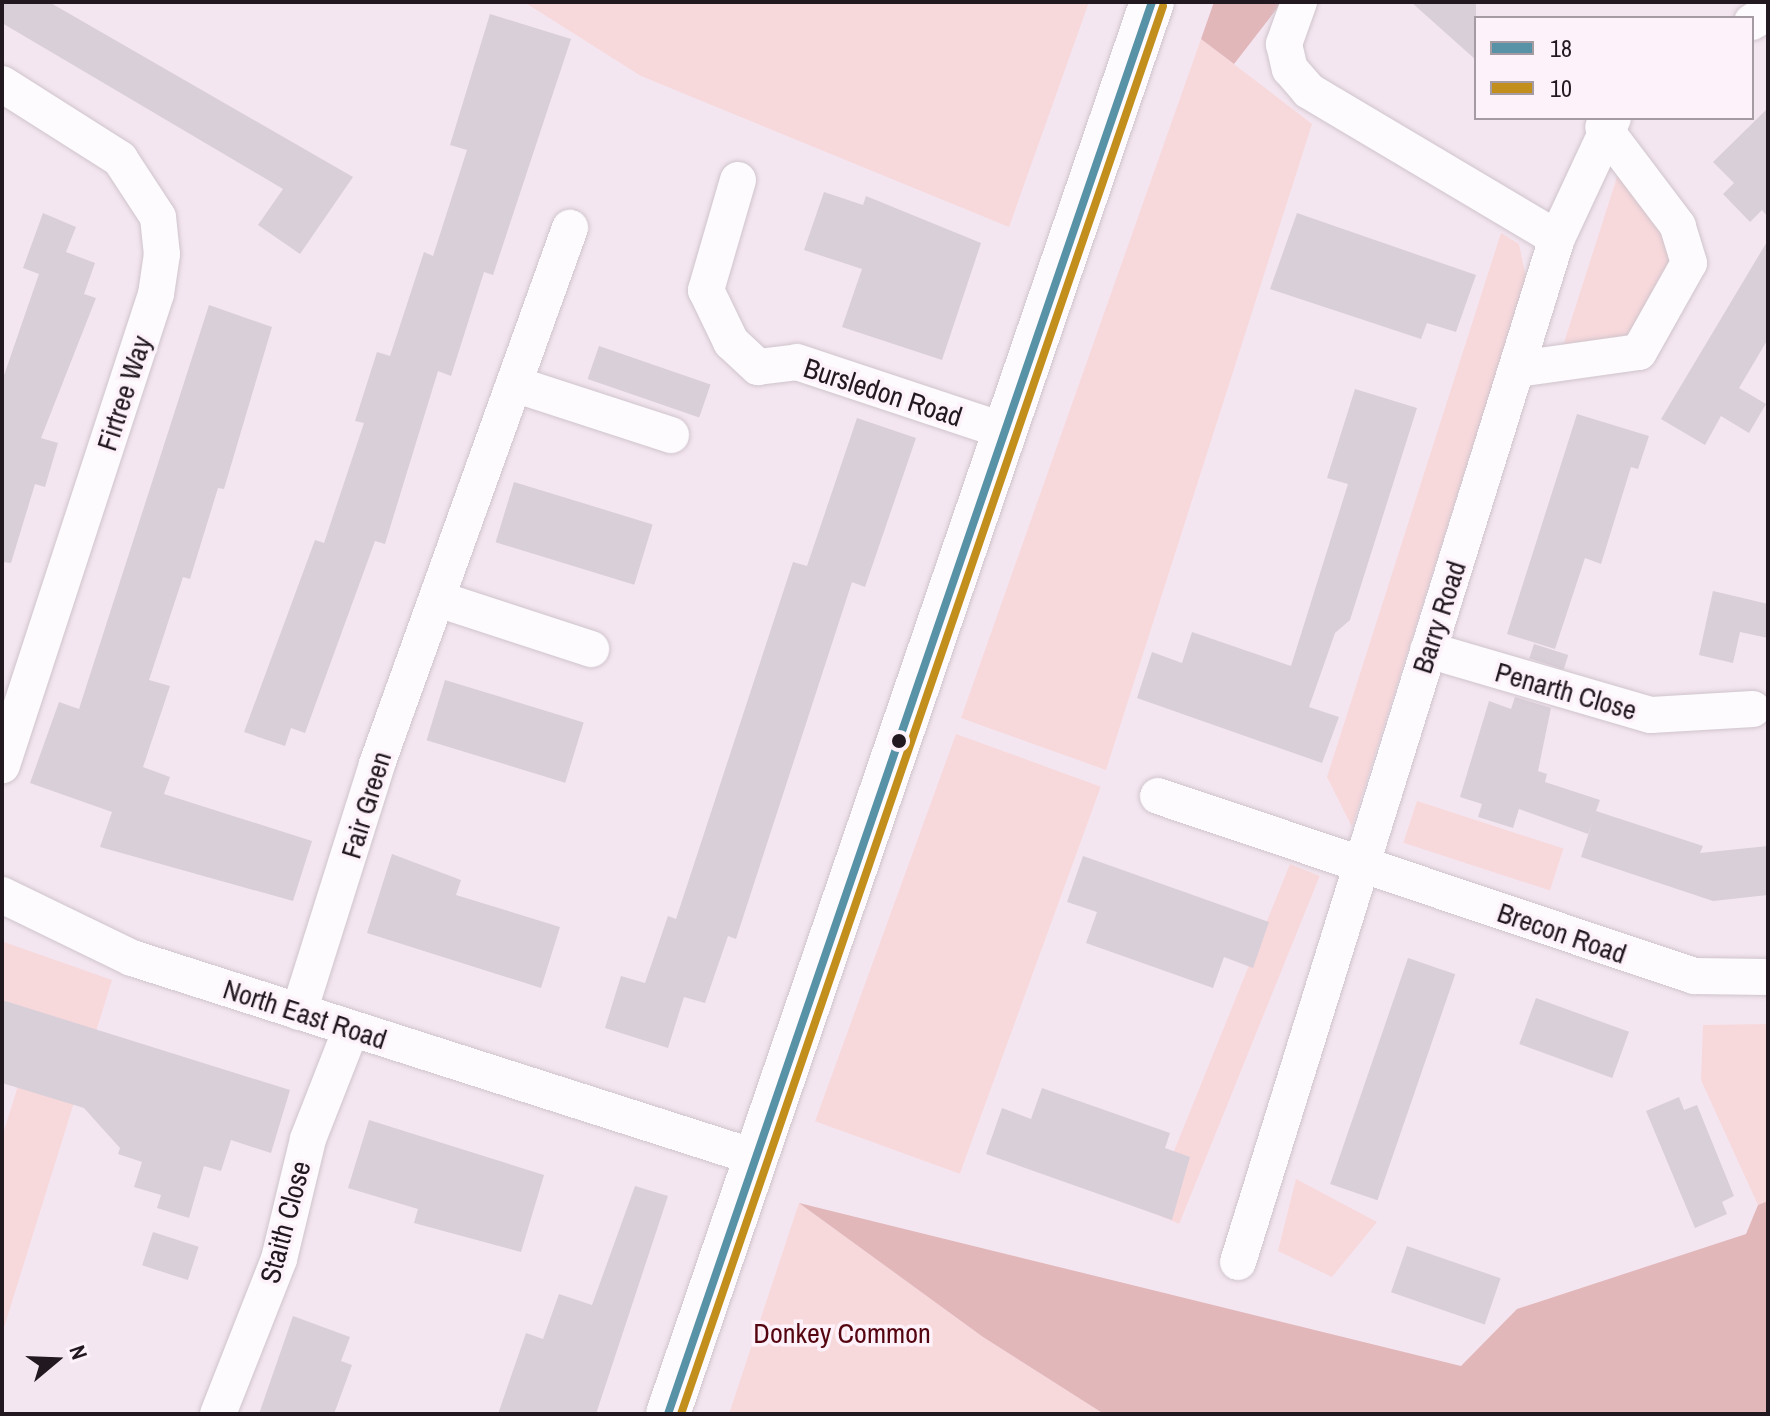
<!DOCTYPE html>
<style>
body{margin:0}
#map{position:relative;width:1770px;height:1416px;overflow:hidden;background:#f4e6f0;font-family:"Archivo Narrow",sans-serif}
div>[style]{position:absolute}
.green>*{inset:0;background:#f7d8db;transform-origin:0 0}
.forest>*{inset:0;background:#e1b7ba}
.building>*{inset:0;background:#d9cfd9;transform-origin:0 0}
.roads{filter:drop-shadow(0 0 2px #cfc4cc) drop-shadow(0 0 2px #cfc4cc)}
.minor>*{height:36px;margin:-18px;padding:0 18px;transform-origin:18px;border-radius:18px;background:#fdfbfd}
.primary>*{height:44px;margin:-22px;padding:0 22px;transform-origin:22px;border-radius:22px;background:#fdfbfd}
.bus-1>*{height:8px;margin:-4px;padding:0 4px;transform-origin:4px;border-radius:4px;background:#5892a7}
.bus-2>*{height:8px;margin:-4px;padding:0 4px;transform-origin:4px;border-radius:4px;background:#c38f1c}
.dots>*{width:22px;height:22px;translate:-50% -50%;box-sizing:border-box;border:4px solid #fdf2fa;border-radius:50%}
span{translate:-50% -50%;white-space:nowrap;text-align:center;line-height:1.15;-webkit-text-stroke:7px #fdf2fa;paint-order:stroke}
.street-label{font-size:28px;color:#221920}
.park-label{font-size:28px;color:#55050f}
.frame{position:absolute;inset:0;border:4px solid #221920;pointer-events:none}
.legend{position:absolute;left:1474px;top:16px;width:280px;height:104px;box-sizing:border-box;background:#fdf2fa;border:2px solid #a59ba3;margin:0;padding:10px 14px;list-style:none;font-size:24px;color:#221920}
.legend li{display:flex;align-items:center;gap:16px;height:40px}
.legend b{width:40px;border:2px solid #a59ba3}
.north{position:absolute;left:16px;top:1320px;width:80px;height:80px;-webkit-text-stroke:6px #fdf2fa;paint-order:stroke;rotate:71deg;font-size:22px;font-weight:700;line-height:32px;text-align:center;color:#221920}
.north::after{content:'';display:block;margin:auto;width:28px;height:36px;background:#221920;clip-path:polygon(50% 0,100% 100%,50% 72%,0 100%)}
</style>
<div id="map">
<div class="green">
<div style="clip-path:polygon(524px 2px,1089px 2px,1009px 227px,641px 76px)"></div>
<div style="clip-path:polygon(1201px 39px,1312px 124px,1106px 770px,961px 718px)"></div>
<div style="clip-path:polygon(1619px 171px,1678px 256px,1628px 342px,1562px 349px)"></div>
<div style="clip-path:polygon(1501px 233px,1519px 244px,1526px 278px,1352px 827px,1327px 777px)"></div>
<div style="left:956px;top:734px;width:154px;height:412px;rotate:20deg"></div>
<div style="left:1417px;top:801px;width:154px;height:44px;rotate:18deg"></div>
<div style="left:1290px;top:864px;width:32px;height:375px;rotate:22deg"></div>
<div style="clip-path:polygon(4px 942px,112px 980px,2px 1334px,2px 1137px,41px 1013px,2px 1000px)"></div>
<div style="clip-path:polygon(1768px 1024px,1768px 1201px,1758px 1205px,1701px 1080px,1703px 1025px)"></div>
<div style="clip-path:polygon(1296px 1179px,1377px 1222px,1332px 1277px,1278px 1251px)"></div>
<div style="clip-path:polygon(799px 1203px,983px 1337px,1104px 1414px,729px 1414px)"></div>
</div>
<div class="forest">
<div style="clip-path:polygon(1214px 2px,1282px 2px,1234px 64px,1201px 39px)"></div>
<div style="clip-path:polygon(1768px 1201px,1768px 1414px,1104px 1414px,983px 1337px,799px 1203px,1461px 1366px,1517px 1309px,1746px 1234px,1758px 1205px)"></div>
</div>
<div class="building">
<div style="clip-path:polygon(2px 2px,49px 2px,353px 177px,300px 254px,258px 225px,283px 189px,2px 23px)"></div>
<div style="clip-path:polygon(1411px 2px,1476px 2px,1476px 60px)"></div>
<div style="clip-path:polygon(490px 14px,571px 39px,493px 275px,484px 272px,451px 376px,438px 371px,385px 544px,375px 541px,305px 733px,291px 728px,285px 746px,244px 732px,315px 540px,324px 543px,364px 423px,355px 421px,377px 352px,390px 356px,424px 252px,433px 256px,467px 150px,450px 145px)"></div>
<div style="clip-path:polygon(1768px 108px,1768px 217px,1762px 210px,1750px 222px,1723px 194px,1734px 183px,1713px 162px)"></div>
<div style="clip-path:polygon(824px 192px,863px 205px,866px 196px,981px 243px,942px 360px,842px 327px,862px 269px,804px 250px)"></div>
<div style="clip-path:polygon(43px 213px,76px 227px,66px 252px,95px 263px,84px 294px,96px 298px,41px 438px,58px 443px,45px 487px,35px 484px,11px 563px,2px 562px,2px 381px,39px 274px,23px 268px)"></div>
<div style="clip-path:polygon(1297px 213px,1476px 275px,1456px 332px,1427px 323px,1421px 339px,1270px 289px)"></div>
<div style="clip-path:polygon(1768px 240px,1768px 339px,1739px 388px,1766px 404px,1749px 433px,1721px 416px,1705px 445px,1661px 419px)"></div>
<div style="clip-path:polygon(209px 305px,272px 327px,224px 489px,218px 488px,190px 579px,183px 577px,149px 680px,170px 686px,143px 767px,170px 777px,164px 794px,312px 841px,293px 901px,100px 847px,112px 812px,30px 783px,59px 702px,79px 709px)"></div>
<div style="left:599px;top:346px;width:118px;height:35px;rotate:19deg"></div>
<div style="clip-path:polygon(1355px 389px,1417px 408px,1350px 620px,1335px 633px,1309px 707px,1339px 717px,1322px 763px,1137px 698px,1152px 652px,1182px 663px,1192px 632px,1291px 666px,1348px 484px,1327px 478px)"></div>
<div style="clip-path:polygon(1577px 414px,1649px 436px,1638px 469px,1631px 467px,1601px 564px,1585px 558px,1555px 649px,1507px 634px)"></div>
<div style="clip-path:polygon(857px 418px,916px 438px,865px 587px,852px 582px,736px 939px,728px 936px,705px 1003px,684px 997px,668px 1048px,605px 1028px,621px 976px,645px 983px,668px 916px,676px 919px,793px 562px,807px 566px)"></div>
<div style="left:514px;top:482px;width:145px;height:63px;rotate:17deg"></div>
<div style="clip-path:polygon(1713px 591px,1768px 604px,1768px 638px,1740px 632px,1733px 663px,1699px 655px)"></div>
<div style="left:1534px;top:644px;width:36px;height:15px;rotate:18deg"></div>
<div style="left:445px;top:680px;width:145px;height:63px;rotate:17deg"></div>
<div style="clip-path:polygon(1515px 697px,1551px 708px,1538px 771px,1547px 774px,1545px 782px,1600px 800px,1596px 811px,1703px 846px,1700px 853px,1768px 846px,1768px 895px,1713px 901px,1581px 857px,1592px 823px,1588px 834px,1519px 809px,1513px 828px,1478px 817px,1482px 804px,1460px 797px,1489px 701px,1511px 709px)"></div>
<div style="clip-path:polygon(392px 854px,461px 880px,456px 895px,560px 927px,541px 988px,367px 933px)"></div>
<div style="clip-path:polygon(1083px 856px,1269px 922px,1253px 968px,1224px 957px,1213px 988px,1086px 943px,1097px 912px,1067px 902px)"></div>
<div style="left:1408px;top:958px;width:50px;height:239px;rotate:19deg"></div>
<div style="left:1536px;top:998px;width:99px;height:49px;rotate:20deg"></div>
<div style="clip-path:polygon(2px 1000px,290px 1090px,271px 1153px,231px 1140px,221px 1171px,204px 1166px,189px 1218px,157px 1208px,161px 1195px,134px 1187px,142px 1162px,118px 1154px,120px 1148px,84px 1108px,2px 1083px)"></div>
<div style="clip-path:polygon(1042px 1088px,1170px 1133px,1165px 1148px,1190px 1157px,1172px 1220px,986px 1154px,1002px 1108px,1031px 1119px)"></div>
<div style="clip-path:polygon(1679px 1097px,1684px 1110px,1697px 1105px,1734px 1196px,1722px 1202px,1727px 1214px,1695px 1228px,1646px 1111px)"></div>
<div style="clip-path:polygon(369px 1120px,544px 1175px,521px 1252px,414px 1223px,418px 1209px,348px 1188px)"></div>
<div style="clip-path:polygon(635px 1186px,668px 1196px,596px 1414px,498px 1414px,526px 1333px,543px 1339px,559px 1294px,592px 1305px)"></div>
<div style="left:153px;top:1232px;width:48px;height:35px;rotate:18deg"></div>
<div style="left:1407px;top:1246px;width:99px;height:49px;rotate:19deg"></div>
<div style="clip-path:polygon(293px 1316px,350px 1337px,341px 1361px,352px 1365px,334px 1414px,259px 1414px)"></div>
</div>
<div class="roads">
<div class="minor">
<div style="left:1299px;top:2px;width:45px;rotate:109.7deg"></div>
<div style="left:1284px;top:44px;width:26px;rotate:77deg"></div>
<div style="left:1290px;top:69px;width:29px;rotate:49deg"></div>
<div style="left:1309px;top:91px;width:288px;rotate:30.7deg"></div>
<div style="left:1752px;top:22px;width:19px;rotate:-32deg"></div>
<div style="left:2px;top:84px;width:140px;rotate:32.4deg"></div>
<div style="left:120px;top:159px;width:69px;rotate:56.8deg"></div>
<div style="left:158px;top:217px;width:37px;rotate:84deg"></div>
<div style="left:162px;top:254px;width:40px;rotate:98.5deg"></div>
<div style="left:156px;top:294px;width:496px;rotate:108.1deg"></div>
<div style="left:738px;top:180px;width:115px;rotate:106.2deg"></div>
<div style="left:706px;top:290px;width:58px;rotate:64.3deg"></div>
<div style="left:731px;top:342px;width:37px;rotate:43deg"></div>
<div style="left:758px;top:367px;width:39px;rotate:-7deg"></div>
<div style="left:797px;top:362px;width:221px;rotate:18.4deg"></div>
<div style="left:1518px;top:369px;width:122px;rotate:-8deg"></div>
<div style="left:1639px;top:352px;width:102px;rotate:-60.7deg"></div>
<div style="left:1689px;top:263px;width:39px;rotate:-107deg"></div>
<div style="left:1678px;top:226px;width:124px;rotate:-127.1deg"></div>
<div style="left:517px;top:385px;width:162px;rotate:18deg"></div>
<div style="left:441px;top:600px;width:158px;rotate:18.1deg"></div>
<div style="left:1428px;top:650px;width:232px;rotate:16.3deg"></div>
<div style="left:1651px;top:715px;width:102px;rotate:-3.4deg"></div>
<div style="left:1158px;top:796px;width:565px;rotate:18.56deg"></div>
<div style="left:1694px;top:976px;width:74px;rotate:0.8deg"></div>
<div style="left:2px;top:895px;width:144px;rotate:25.9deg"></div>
<div style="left:132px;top:958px;width:653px;rotate:17.74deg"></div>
<div style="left:299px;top:1012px;width:260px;rotate:-72.5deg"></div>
<div style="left:377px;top:764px;width:570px;rotate:-70.2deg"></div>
<div style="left:1238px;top:1262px;width:1073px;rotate:-72.7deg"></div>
<div style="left:1557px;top:238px;width:132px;rotate:-65deg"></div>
<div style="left:218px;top:1414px;width:167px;rotate:-68.5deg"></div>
<div style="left:279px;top:1259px;width:123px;rotate:-76.4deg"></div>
<div style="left:308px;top:1139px;width:118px;rotate:-68.6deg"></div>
</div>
<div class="primary">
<div style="left:668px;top:1414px;width:1493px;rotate:-71.08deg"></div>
</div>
</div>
<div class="bus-1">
<div style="left:668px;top:1414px;width:1493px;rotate:-71.08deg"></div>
</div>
<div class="bus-2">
<div style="left:681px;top:1414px;width:1488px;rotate:-71.1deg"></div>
</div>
<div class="dots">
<div style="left:899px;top:741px;background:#221920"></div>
</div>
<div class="street-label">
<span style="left:883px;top:392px;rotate:18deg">Bursledon Road</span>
<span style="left:124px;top:393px;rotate:-72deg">Firtree Way</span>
<span style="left:1439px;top:617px;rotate:-72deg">Barry Road</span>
<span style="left:1566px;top:691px;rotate:16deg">Penarth Close</span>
<span style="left:366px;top:805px;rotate:-73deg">Fair Green</span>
<span style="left:1562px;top:933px;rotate:19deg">Brecon Road</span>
<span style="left:305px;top:1014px;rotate:18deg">North East Road</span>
<span style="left:285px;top:1222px;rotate:-75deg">Staith Close</span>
</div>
<div class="park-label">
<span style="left:842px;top:1333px">Donkey Common</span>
</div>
<div class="frame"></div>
<ul class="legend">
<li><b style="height:10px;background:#5892a7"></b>18</li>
<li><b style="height:10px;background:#c38f1c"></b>10</li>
</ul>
<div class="north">N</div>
</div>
